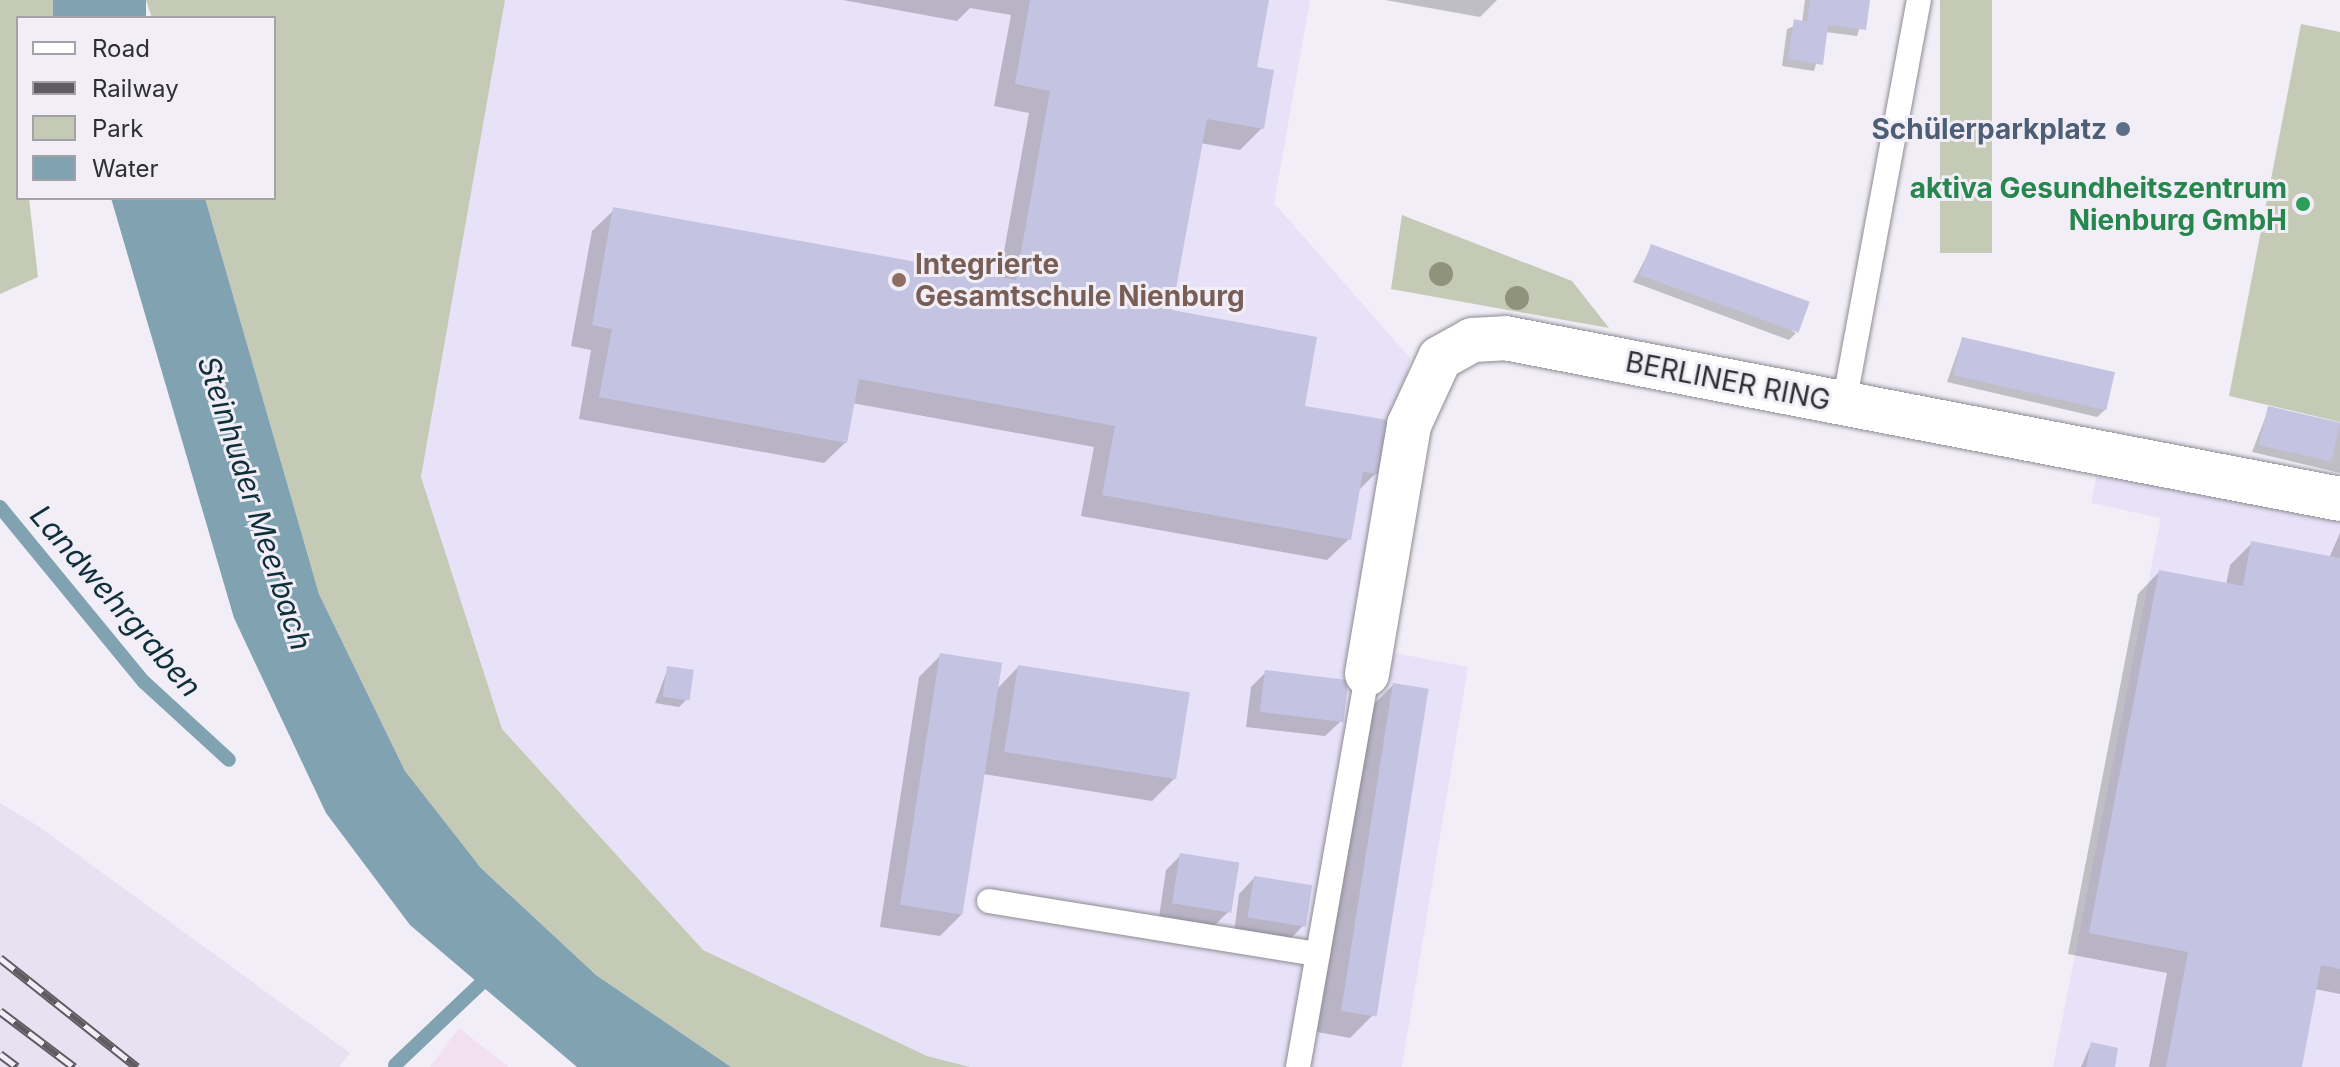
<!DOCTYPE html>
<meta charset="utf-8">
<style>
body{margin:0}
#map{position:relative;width:2340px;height:1067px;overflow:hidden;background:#f1eef7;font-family:Inter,sans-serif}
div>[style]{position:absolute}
.built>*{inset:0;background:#e7e1f1}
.industrial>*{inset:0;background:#f2dff0}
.education>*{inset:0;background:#e7e2f8}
.green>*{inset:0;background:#c5cab6;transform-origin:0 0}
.water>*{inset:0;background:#81a2b0;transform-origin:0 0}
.shadow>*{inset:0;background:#0003}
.stream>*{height:14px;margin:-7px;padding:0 7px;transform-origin:7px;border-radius:7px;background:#81a2b0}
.building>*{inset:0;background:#c5c3e2;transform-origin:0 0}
.roads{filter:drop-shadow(0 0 2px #8e8b92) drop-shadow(0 0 2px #8e8b92)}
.lane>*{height:24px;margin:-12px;padding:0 12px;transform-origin:12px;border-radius:12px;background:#fff}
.street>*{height:44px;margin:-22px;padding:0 22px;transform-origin:22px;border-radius:22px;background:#fff}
.rail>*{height:9px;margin-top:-4.5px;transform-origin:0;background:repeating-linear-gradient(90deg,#f1eef7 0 18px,#5e5c61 0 36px);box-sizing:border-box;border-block:2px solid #5e5c61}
.trees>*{width:24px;height:24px;margin:-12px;border-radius:50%;background:#8f937c}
.dots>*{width:22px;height:22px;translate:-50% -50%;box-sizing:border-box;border:4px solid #f1eef7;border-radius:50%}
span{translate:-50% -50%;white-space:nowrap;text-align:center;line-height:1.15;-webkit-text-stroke:6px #f1eef7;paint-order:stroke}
.service-label{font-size:28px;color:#4e5e75;font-weight:700}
.right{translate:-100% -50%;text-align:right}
.leisure-label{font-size:28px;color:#27864d;font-weight:700}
.education-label{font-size:28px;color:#785e54;font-weight:700}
.left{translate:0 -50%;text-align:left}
.street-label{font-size:28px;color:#302f32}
.water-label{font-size:30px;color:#0f2f3b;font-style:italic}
.legend{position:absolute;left:16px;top:16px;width:260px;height:184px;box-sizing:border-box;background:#f1eef7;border:2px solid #a4a2a8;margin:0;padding:10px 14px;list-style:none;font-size:24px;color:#302f32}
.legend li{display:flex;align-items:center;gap:16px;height:40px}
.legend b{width:40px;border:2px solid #a4a2a8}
</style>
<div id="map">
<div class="built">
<div style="clip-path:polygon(0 803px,38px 826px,350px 1053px,339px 1067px,0 1067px)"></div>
</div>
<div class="industrial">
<div style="clip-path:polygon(459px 1028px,509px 1067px,430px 1067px)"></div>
</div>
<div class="education">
<div style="clip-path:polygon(505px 0,1310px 0,1274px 203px,1410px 358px,1358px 646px,1468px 667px,1402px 1067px,970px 1067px,927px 1056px,703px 950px,502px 729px,421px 478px)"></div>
<div style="clip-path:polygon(2098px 468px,2340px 499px,2340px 1067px,2053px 1067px,2161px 518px,2091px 503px)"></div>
</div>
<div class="green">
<div style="clip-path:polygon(0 0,53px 0,59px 18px,18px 18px,18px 198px,29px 198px,38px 277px,0 294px)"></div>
<div style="clip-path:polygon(146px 0,505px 0,421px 477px,502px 729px,703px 950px,927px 1056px,970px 1067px,731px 1067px,596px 975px,476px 863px,405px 771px,319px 594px,205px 198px,274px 198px,274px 18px,152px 18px)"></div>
<div style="left:1940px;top:0;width:52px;height:253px"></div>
<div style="clip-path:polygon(2301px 24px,2340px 32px,2340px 422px,2229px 396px)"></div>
<div style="clip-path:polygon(1402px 215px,1572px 281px,1609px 328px,1391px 289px)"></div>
</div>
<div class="water">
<div style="left:53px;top:0;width:93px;height:19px"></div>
<div style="clip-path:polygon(111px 198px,205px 198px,319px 594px,405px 771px,480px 867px,596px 975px,731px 1067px,577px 1067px,410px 925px,326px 813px,234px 618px)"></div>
</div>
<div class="shadow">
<div style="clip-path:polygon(843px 0,1267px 0,1255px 68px,1262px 128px,1240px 150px,1200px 143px,1170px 312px,1302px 407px,1376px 473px,1357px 492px,1349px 539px,1327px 560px,1081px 516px,1094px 447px,852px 403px,846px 442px,824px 463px,579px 419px,591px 350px,571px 346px,592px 231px,614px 210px,999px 279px,1029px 113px,994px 106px,1011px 15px,970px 8px,957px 21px)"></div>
<div style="clip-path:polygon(1385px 0,1497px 0,1480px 17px)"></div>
<div style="clip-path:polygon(1805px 0,1868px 0,1857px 36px,1825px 32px,1814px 71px,1782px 66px,1787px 29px,1802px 23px)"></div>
<div style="clip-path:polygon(1652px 246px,1796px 333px,1789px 340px,1633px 282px)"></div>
<div style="clip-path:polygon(1962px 339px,2105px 410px,2097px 417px,1947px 382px)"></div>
<div style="clip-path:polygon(2269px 408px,2340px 424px,2340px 473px,2252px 452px)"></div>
<div style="clip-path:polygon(2340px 533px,2340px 994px,2315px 989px,2300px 1067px,2149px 1067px,2167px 973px,2068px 954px,2138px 594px,2159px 572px,2226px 585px,2230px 565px,2252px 543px,2329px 558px)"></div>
<div style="clip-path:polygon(940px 656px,996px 690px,1018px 667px,1174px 779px,1152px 801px,983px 774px,961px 915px,940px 936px,880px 927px,919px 677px)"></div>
<div style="clip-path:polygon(668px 668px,686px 700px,679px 707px,655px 703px)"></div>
<div style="clip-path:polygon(1266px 672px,1341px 721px,1325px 736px,1246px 727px,1251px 687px)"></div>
<div style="clip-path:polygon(1393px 685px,1372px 1016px,1350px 1038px,1317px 1032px,1371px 707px)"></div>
<div style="clip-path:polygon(1181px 855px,1229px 911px,1214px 926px,1159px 917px,1166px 870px)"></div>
<div style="clip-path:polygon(1254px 878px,1304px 925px,1289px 940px,1234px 933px,1239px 894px)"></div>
<div style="clip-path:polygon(2091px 1044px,2113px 1067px,2081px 1067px)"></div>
</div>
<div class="stream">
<div style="left:0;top:507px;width:227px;rotate:50.6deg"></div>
<div style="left:144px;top:682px;width:115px;rotate:42.5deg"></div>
<div style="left:395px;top:1065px;width:131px;rotate:-43.5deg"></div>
</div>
<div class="building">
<div style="clip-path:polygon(1030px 0,1269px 0,1257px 67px,1274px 70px,1264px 129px,1207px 119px,1172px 310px,1317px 337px,1305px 406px,1388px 420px,1378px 474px,1363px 472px,1351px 540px,1102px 495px,1115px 426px,859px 379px,847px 443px,599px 397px,612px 329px,592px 325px,613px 207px,1016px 280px,1050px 91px,1015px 84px)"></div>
<div style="clip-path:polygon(1810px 0,1870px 0,1866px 30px,1828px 25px,1823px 65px,1788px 59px,1794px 19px,1807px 22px)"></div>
<div style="left:1651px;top:244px;width:169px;height:33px;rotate:20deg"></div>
<div style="left:1962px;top:337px;width:157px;height:39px;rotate:13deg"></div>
<div style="left:2268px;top:406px;width:74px;height:40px;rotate:13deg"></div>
<div style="clip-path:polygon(2251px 541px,2340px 558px,2340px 969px,2321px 965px,2302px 1067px,2166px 1067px,2188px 952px,2089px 933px,2159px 570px,2243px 586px)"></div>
<div style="left:940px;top:653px;width:63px;height:255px;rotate:9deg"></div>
<div style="left:1018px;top:665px;width:174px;height:88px;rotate:9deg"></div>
<div style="left:667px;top:666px;width:27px;height:31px;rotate:8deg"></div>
<div style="left:1265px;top:670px;width:84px;height:42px;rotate:7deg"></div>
<div style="left:1393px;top:683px;width:36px;height:332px;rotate:9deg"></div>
<div style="left:1180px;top:853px;width:60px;height:51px;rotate:9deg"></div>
<div style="left:1254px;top:876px;width:59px;height:42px;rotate:9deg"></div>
<div style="clip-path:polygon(2091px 1042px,2118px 1048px,2115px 1067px,2086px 1067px)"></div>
</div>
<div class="roads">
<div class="lane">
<div style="left:1844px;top:404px;width:411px;rotate:-79.5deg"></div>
<div style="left:989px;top:901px;width:333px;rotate:9.2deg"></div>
<div style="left:1298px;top:1067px;width:399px;rotate:-80deg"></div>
</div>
<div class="street">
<div style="left:1367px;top:674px;width:253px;rotate:-80.4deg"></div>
<div style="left:1409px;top:425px;width:74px;rotate:-65.2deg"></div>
<div style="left:1440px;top:358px;width:37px;rotate:-29deg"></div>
<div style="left:1472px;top:340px;width:33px;rotate:-3deg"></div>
<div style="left:1505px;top:338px;width:850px;rotate:10.91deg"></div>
</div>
</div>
<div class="rail">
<div style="left:0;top:958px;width:175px;rotate:38.5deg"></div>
<div style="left:0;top:1011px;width:93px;rotate:37.1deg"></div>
<div style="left:0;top:1054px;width:21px;rotate:37deg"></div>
</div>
<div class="trees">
<div style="left:1441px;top:274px"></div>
<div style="left:1517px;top:298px"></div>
</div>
<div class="dots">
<div style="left:2123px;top:129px;background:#5c6f8a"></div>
<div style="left:2303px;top:204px;background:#2e9e5b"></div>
<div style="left:899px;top:280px;background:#8d6e63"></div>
</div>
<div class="service-label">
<span class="right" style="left:2107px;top:129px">Schülerparkplatz</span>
</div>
<div class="leisure-label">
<span class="right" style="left:2287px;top:204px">aktiva Gesundheitszentrum<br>Nienburg GmbH</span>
</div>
<div class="education-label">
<span class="left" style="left:915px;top:280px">Integrierte<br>Gesamtschule Nienburg</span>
</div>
<div class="street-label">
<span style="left:1728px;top:381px;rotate:11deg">BERLINER RING</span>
</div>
<div class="water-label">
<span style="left:255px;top:503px;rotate:72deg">Steinhuder Meerbach</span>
<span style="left:116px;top:601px;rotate:49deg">Landwehrgraben</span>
</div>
<ul class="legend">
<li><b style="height:10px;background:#fff"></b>Road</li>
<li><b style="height:10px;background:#5e5c61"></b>Railway</li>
<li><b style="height:22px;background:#c5cab6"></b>Park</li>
<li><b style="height:22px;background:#81a2b0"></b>Water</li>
</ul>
</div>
